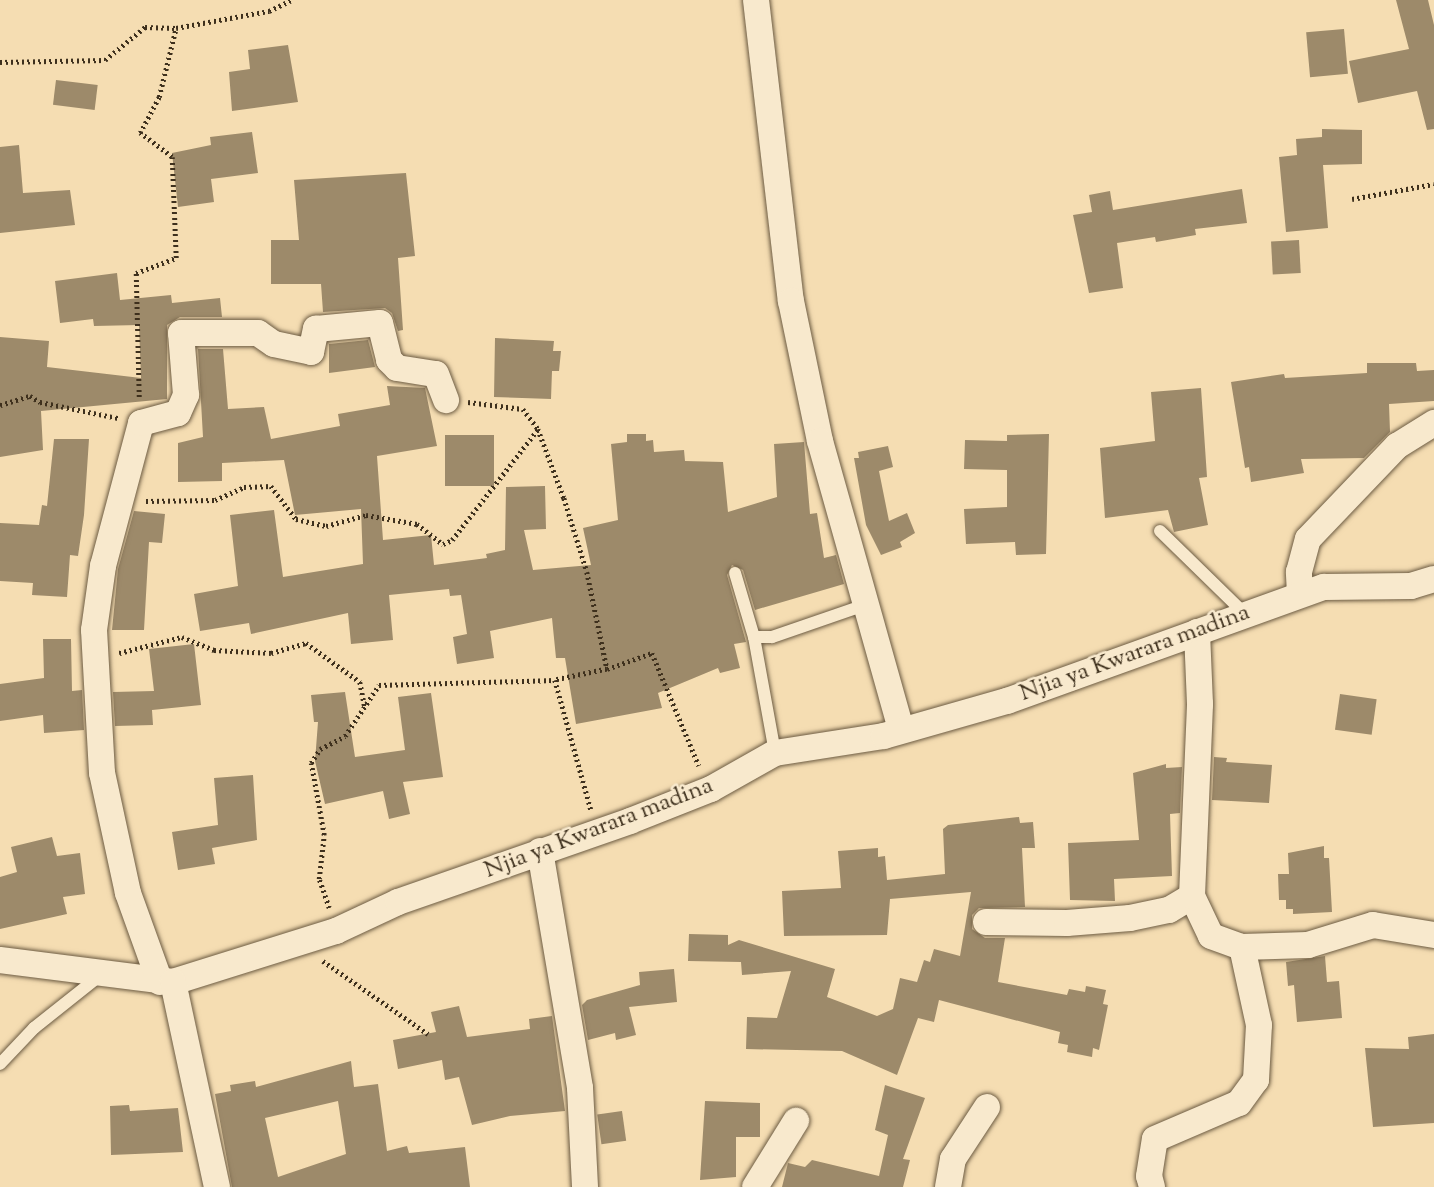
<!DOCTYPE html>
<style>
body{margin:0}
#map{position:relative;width:1434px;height:1187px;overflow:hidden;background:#f5ddb2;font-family:"Sorts Mill Goudy",serif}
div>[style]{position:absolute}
.building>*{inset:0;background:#9d8a6a;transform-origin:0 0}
.path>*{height:4.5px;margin-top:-2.25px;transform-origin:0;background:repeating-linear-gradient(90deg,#3e301d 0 2px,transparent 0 5.5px)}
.roads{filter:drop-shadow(0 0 2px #6c5b42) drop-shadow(0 0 2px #6c5b42)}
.service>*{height:12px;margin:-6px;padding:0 6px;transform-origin:6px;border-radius:6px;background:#f8e9cd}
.minor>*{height:26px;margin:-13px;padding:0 13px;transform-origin:13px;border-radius:13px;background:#f8e9cd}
span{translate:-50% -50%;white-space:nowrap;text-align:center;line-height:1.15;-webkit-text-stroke:5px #f8e9cd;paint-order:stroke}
.street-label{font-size:24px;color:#3e301d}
</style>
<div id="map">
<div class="building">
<div style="clip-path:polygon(1396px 0,1428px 0,1434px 25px,1434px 129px,1427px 130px,1417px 91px,1358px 103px,1349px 61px,1409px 49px)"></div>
<div style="left:1344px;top:29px;width:45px;height:38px;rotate:85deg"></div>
<div style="clip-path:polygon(288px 45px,298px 102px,232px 111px,229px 72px,250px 69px,248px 50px)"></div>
<div style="left:56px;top:80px;width:42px;height:25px;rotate:7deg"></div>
<div style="clip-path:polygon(1322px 129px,1362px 130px,1362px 164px,1323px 165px,1328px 228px,1286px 232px,1279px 157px,1297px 155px,1296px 139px,1322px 137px)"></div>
<div style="clip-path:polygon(252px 132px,258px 173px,211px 179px,214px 202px,178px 207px,172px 153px,211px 145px,210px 137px)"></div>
<div style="clip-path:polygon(19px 145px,23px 193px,70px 190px,75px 225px,0 233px,0 147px)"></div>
<div style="clip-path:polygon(406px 173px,415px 256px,398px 258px,403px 330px,398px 331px,392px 313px,385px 308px,323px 312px,321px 284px,271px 284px,271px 240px,299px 240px,294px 180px)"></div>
<div style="clip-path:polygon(1242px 189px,1247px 223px,1195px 229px,1196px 235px,1156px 242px,1155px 237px,1117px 243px,1123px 288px,1089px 293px,1073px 215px,1092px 212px,1089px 195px,1110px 191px,1113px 210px)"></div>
<div style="left:1299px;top:240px;width:33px;height:28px;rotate:87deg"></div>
<div style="clip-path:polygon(117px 273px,120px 300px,171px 295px,172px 303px,220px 298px,222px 317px,180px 317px,167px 325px,167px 399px,41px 411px,43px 450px,0 457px,0 337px,49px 341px,47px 367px,141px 378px,139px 325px,94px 326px,93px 319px,60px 323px,55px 281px)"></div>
<div style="clip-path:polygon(495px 338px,554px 341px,553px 351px,561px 351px,559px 371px,552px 371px,551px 399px,494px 397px)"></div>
<div style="clip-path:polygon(368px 340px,375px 367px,329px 373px,329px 344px)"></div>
<div style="clip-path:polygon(198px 349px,223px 349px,228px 409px,264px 407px,271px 439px,340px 426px,338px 414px,390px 405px,387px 386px,425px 388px,437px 446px,377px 456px,383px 540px,431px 535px,434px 565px,487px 558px,486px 554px,505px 550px,506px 487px,545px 486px,546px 529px,524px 530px,533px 570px,591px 565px,583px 528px,618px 520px,611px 444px,627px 442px,627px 434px,646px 434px,646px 441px,653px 440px,654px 452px,684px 450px,685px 461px,723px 462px,728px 512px,777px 497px,774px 444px,804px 442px,810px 514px,817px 513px,824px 558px,836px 555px,844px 584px,755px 610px,743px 570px,732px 565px,727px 575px,746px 642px,734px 644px,740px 668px,720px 673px,718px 668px,658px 693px,662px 708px,576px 724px,565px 658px,556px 658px,552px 618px,490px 631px,494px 658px,457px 664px,453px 637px,467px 634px,461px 595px,450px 596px,449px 589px,389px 595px,393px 640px,351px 644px,348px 613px,251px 634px,249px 623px,200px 631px,194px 594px,238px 586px,230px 515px,274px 510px,283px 577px,363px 564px,361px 509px,295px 515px,284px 460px,222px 463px,222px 481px,178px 482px,178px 443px,203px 437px)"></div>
<div style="clip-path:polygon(1367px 363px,1416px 363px,1417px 371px,1434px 370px,1434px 401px,1389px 404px,1390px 432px,1364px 458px,1301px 459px,1304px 473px,1251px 482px,1249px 467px,1245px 468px,1231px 382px,1284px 374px,1285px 378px,1367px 373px)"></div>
<div style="clip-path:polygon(1201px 388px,1207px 477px,1199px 478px,1208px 525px,1174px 532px,1168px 510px,1105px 518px,1100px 448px,1155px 441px,1151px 392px)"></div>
<div style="clip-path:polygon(1049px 434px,1046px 554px,1016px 555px,1015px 542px,966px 544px,964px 509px,1007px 507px,1007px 470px,964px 469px,965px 440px,1007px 441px,1007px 435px)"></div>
<div style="left:445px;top:435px;width:49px;height:51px"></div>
<div style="clip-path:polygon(54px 439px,89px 439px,84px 515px,78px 556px,70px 555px,67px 597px,32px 595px,33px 583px,0 581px,0 523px,39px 525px,42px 505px,47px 506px)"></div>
<div style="clip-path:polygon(888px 446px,893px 467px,879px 471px,889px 521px,907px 513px,915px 533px,900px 542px,902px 547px,881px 555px,866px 525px,854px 458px,859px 458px,858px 452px)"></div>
<div style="clip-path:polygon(134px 511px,165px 514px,162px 543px,149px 542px,144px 630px,112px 630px,118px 569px)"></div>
<div style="clip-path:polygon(43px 639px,71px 639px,72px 691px,82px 690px,84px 730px,44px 733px,43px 715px,0 721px,0 684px,44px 678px)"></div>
<div style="clip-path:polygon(194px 644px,201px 705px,152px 710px,153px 725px,115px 726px,113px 692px,154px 691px,149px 649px)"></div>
<div style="clip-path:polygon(345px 692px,355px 757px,405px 750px,398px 697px,431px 693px,443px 777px,403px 782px,410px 814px,389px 819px,383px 791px,325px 804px,315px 761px,318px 722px,314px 722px,311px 695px)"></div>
<div style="left:1340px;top:694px;width:37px;height:36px;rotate:8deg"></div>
<div style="clip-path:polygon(1214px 757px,1227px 758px,1226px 762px,1272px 765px,1269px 803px,1212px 800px)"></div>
<div style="clip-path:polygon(1166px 764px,1166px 768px,1182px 767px,1180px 813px,1170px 814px,1172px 876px,1114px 879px,1115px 901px,1070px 900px,1068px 843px,1139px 840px,1133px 773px)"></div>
<div style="clip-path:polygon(253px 775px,257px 840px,212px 848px,215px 864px,178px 870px,172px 832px,218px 825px,214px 778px)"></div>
<div style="clip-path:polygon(1019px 817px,1020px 823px,1033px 822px,1035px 848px,1022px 848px,1025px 907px,979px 908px,972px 915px,972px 929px,985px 938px,1005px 938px,998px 982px,1067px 995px,1069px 989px,1085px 992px,1086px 986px,1106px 990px,1103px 1004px,1108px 1005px,1099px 1050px,1093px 1048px,1092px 1057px,1067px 1052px,1068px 1045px,1058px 1043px,1060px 1032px,939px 1000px,934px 1022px,918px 1018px,897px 1075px,842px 1051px,746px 1049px,747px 1017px,777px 1018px,791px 971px,742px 975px,741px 962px,688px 961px,689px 934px,728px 935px,728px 945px,739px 940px,835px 969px,827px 997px,877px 1016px,893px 1009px,900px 978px,917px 982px,924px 960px,930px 962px,934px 949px,960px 956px,971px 892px,890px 899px,887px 935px,784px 936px,782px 891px,841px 888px,838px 851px,878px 848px,878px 857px,885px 856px,887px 880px,945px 874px,943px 829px,948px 825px)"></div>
<div style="clip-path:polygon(52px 837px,57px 856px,80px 853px,85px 894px,63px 897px,67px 914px,0 929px,0 877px,17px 872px,11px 847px)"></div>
<div style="clip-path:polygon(1324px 846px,1324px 858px,1329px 858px,1332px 912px,1293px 914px,1293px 909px,1286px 909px,1286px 900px,1279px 900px,1278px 874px,1289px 874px,1288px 853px)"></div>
<div style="clip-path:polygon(1325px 956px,1327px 982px,1339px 981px,1342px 1018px,1297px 1022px,1294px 985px,1288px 986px,1286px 962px)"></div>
<div style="clip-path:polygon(674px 969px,677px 1002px,629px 1007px,636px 1035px,616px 1040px,615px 1033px,588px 1040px,582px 1005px,587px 1000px,640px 985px,639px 972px)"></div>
<div style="clip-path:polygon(459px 1006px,467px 1037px,530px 1029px,529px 1019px,552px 1016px,565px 1111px,510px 1116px,472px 1125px,459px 1077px,445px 1080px,442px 1060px,398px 1069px,393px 1040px,436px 1032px,431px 1012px)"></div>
<div style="clip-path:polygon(1434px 1034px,1434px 1123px,1373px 1127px,1365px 1048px,1409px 1049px,1408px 1037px)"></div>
<div style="clip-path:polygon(evenodd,351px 1061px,354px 1087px,378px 1084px,387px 1151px,407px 1146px,409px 1153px,465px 1147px,470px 1187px,232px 1187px,215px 1094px,231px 1091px,230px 1085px,255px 1081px,256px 1087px,351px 1061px,338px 1101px,346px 1154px,278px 1177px,265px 1118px,338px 1101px)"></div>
<div style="clip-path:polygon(885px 1085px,925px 1098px,903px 1159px,910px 1160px,903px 1187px,782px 1187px,788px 1163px,805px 1167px,812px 1160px,879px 1176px,888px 1135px,875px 1130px)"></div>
<div style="clip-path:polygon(705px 1101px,760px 1103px,760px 1137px,736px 1137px,736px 1177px,700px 1180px)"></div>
<div style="clip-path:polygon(129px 1105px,130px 1111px,178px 1108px,183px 1152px,111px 1155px,110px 1106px)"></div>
<div style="left:622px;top:1111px;width:30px;height:25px;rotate:82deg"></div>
</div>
<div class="path">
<div style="left:0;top:62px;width:105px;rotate:-1.1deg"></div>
<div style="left:105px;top:60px;width:52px;rotate:-39.5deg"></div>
<div style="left:145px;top:27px;width:31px;rotate:2deg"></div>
<div style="left:1352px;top:199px;width:83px;rotate:-10.4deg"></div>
<div style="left:139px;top:397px;width:124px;rotate:-91.4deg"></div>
<div style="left:136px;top:273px;width:43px;rotate:-20.6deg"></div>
<div style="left:176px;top:258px;width:101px;rotate:-92.3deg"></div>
<div style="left:172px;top:157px;width:40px;rotate:-143deg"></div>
<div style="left:140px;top:133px;width:41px;rotate:-62.2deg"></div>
<div style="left:159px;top:97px;width:71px;rotate:-76.2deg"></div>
<div style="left:176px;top:28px;width:95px;rotate:-10.4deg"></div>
<div style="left:269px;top:11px;width:25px;rotate:-26deg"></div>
<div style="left:468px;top:402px;width:55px;rotate:7.3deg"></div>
<div style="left:523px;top:409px;width:25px;rotate:53deg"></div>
<div style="left:538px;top:429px;width:74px;rotate:69.4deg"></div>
<div style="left:564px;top:498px;width:77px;rotate:72.7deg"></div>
<div style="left:587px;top:572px;width:99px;rotate:78.3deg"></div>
<div style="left:607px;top:669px;width:53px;rotate:168.1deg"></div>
<div style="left:0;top:405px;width:31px;rotate:-17deg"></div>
<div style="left:30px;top:396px;width:12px;rotate:31deg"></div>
<div style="left:40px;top:402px;width:80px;rotate:11.6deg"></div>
<div style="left:146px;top:501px;width:69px;rotate:-0.8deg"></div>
<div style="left:215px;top:500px;width:32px;rotate:-24deg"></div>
<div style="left:244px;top:487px;width:27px;rotate:-2deg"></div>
<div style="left:271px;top:486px;width:41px;rotate:52.9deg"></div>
<div style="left:296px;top:519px;width:31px;rotate:13deg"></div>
<div style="left:326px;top:526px;width:41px;rotate:-15.4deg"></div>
<div style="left:366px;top:515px;width:52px;rotate:10deg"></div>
<div style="left:417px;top:524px;width:33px;rotate:38deg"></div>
<div style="left:443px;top:544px;width:10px;rotate:-24deg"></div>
<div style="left:452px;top:540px;width:140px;rotate:-52.2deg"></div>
<div style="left:119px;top:653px;width:65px;rotate:-14.3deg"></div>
<div style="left:182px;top:637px;width:35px;rotate:22deg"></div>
<div style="left:214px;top:650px;width:57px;rotate:3deg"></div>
<div style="left:271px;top:653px;width:36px;rotate:-16deg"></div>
<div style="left:306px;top:643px;width:67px;rotate:35.8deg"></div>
<div style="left:360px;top:682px;width:25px;rotate:79deg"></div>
<div style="left:607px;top:669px;width:48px;rotate:-19.6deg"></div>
<div style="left:652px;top:653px;width:122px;rotate:67.4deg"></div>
<div style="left:329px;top:908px;width:31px;rotate:-109deg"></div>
<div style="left:319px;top:879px;width:44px;rotate:-83.5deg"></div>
<div style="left:324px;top:835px;width:73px;rotate:-100.2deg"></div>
<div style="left:311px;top:763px;width:17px;rotate:-57deg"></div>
<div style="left:320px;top:749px;width:28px;rotate:-27deg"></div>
<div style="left:345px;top:736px;width:61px;rotate:-56.3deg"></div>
<div style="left:379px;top:685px;width:176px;rotate:-1.6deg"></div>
<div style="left:555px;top:680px;width:135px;rotate:74.5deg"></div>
<div style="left:323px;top:961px;width:128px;rotate:34.8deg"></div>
</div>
<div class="roads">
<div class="service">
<div style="left:1160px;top:531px;width:117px;rotate:44.3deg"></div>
<div style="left:735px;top:573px;width:67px;rotate:73.5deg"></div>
<div style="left:754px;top:637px;width:118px;rotate:79.7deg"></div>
<div style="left:754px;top:637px;width:18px"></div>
<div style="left:772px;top:637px;width:98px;rotate:-19deg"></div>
<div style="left:0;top:1064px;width:50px;rotate:-46.6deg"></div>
<div style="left:34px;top:1028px;width:87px;rotate:-38.5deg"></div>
</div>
<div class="minor">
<div style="left:756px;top:0;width:303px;rotate:83.4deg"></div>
<div style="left:791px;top:301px;width:143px;rotate:78.3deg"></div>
<div style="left:820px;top:441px;width:300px;rotate:74.3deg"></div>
<div style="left:1300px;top:594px;width:22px;rotate:-93deg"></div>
<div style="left:1299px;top:572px;width:34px;rotate:-75deg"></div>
<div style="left:1308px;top:539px;width:129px;rotate:-46.3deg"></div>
<div style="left:1397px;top:446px;width:44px;rotate:-31.9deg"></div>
<div style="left:540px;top:851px;width:240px;rotate:80.4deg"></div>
<div style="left:580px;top:1088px;width:99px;rotate:87.1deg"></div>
<div style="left:1192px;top:896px;width:44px;rotate:64.6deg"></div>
<div style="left:1211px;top:936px;width:33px;rotate:20deg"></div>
<div style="left:1242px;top:947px;width:66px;rotate:-1.7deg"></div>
<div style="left:1308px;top:945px;width:68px;rotate:-17.1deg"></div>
<div style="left:1373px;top:925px;width:62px;rotate:9.3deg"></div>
<div style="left:986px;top:922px;width:81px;rotate:0.7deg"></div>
<div style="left:1067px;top:923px;width:63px;rotate:-4.5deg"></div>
<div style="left:1130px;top:918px;width:40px;rotate:-12deg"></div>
<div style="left:1169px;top:910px;width:27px;rotate:-31deg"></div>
<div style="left:1192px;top:896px;width:192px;rotate:-87.6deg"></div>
<div style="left:1200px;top:704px;width:72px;rotate:-92.4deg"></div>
<div style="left:0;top:960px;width:174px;rotate:7.2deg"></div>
<div style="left:173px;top:982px;width:171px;rotate:-17.4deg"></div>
<div style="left:336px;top:931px;width:68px;rotate:-25.1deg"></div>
<div style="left:398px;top:902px;width:246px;rotate:-19.2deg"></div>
<div style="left:630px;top:821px;width:87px;rotate:-21.6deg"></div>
<div style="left:711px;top:789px;width:73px;rotate:-29.4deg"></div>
<div style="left:775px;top:753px;width:110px;rotate:-8.9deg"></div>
<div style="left:884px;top:736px;width:128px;rotate:-15.9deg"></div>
<div style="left:1007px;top:701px;width:337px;rotate:-19.8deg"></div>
<div style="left:1324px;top:587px;width:87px;rotate:-0.7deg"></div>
<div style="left:1411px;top:586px;width:24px;rotate:-17deg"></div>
<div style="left:160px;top:982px;width:95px;rotate:-109.8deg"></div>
<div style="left:128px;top:893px;width:123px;rotate:-102.2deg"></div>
<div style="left:102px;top:773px;width:143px;rotate:-93.2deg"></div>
<div style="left:94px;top:630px;width:65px;rotate:-82deg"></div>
<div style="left:103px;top:566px;width:148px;rotate:-75.1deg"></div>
<div style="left:141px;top:423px;width:38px;rotate:-15deg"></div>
<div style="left:178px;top:413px;width:20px;rotate:-66deg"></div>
<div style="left:186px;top:395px;width:62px;rotate:-94.6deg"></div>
<div style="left:181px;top:333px;width:77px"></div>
<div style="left:258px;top:333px;width:19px;rotate:35deg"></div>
<div style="left:274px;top:344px;width:38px;rotate:12deg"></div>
<div style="left:311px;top:352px;width:24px;rotate:-78deg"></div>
<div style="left:316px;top:329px;width:64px;rotate:-5.4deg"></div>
<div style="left:380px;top:323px;width:38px;rotate:76deg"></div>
<div style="left:389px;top:360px;width:11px;rotate:45deg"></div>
<div style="left:397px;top:368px;width:39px;rotate:9deg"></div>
<div style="left:436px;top:374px;width:28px;rotate:69deg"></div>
<div style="left:173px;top:982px;width:210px;rotate:77.9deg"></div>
<div style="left:755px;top:1187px;width:78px;rotate:-58.2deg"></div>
<div style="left:948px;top:1187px;width:28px;rotate:-80deg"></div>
<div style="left:953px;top:1159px;width:62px;rotate:-56.8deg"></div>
<div style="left:1152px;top:1187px;width:11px;rotate:-105deg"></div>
<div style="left:1149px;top:1176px;width:37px;rotate:-81deg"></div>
<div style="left:1155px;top:1139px;width:91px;rotate:-23.2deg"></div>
<div style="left:1239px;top:1103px;width:29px;rotate:-54deg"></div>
<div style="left:1256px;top:1080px;width:55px;rotate:-86.9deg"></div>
<div style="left:1259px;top:1025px;width:80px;rotate:-102.3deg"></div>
</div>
</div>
<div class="street-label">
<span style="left:1135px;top:654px;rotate:-20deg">Njia ya Kwarara madina</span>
<span style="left:599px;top:829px;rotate:-21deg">Njia ya Kwarara madina</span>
</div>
</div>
